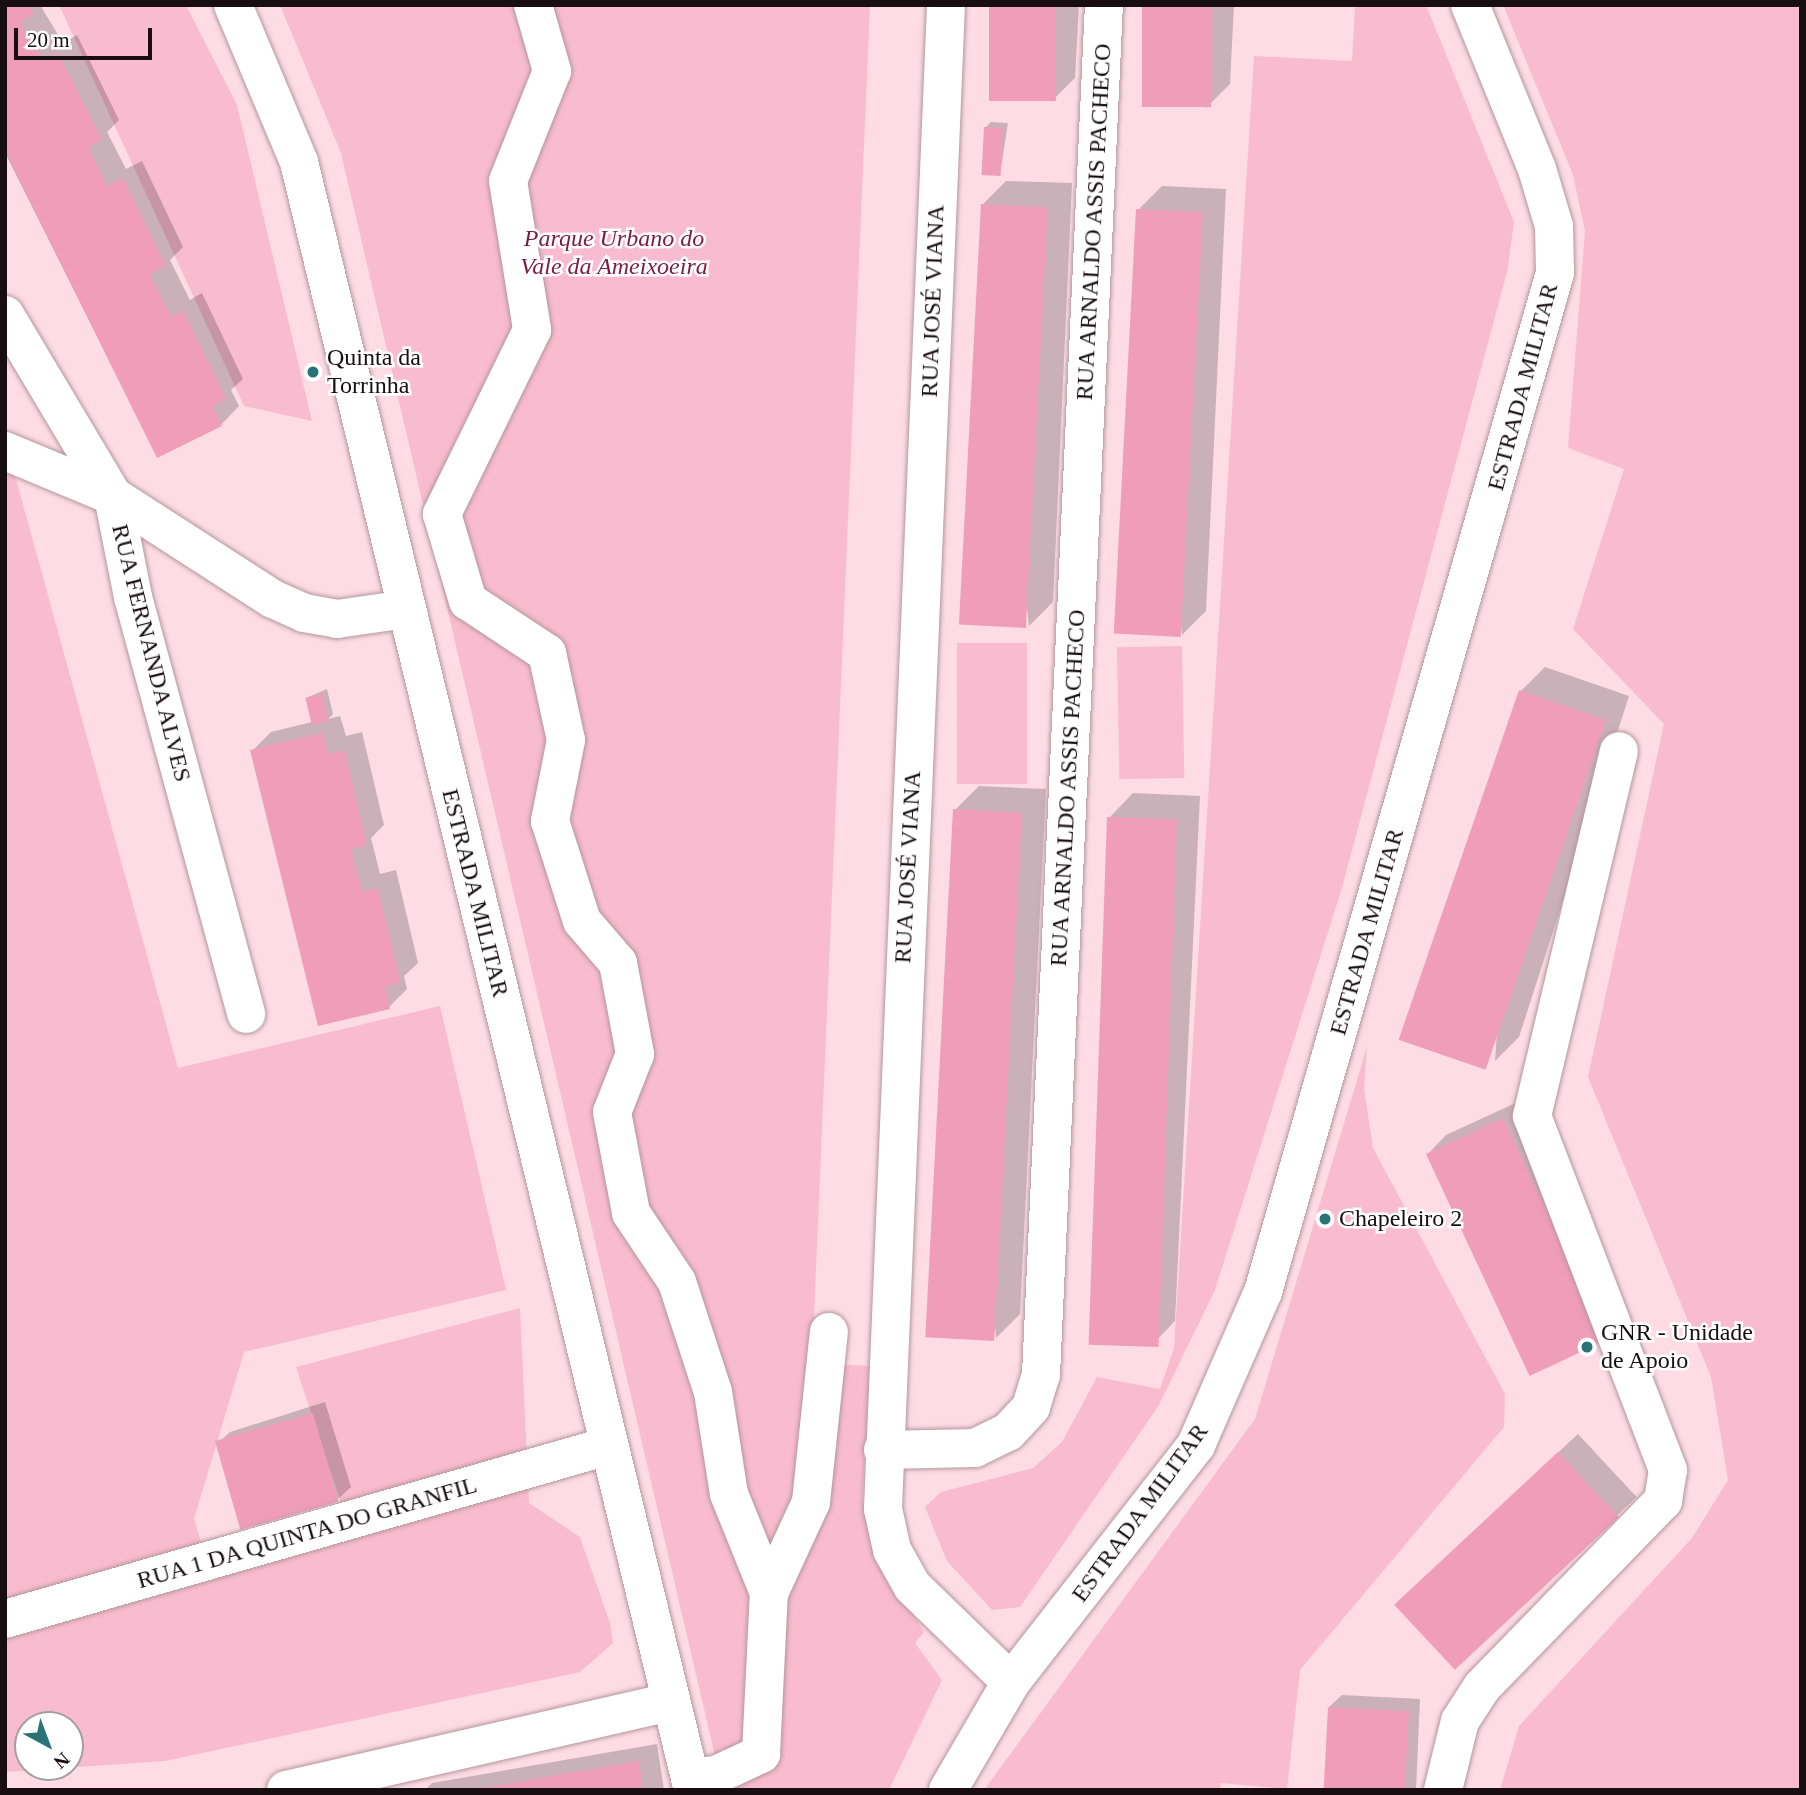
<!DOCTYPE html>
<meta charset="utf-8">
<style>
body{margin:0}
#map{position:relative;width:1806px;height:1795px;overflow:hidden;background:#fddce6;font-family:Georgia,serif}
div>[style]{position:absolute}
.green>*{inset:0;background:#f9bbcf;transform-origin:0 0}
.shadow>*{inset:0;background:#0003;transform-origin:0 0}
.building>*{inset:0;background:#f09dba;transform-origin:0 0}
.roads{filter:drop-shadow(0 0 2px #b4969f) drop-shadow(0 0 2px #b4969f)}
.minor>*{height:38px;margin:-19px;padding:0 19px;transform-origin:19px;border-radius:19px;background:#fff}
.dots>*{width:19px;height:19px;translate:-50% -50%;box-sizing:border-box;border:4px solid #fff;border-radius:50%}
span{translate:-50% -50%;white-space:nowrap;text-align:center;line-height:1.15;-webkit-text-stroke:5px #fff;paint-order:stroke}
.street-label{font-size:24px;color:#180e11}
.park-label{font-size:24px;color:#7b1c47;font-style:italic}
.poi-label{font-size:24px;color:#180e11}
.left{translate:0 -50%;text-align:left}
.frame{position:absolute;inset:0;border:7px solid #180e11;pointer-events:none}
.north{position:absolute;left:14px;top:1711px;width:70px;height:70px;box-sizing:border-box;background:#fff;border:2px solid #a39fa0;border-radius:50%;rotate:139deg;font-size:19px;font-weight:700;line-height:28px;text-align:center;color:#180e11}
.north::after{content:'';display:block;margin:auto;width:24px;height:32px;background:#287278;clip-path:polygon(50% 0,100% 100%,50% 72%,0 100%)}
.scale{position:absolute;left:14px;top:28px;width:138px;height:32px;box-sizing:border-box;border:4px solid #180e11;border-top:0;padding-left:9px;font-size:21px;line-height:24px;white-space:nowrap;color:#180e11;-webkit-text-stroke:5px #fff;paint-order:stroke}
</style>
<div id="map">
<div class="green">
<div style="clip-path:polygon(59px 5px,186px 5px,237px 105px,312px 421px,244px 406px)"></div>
<div style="clip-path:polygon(280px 5px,870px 5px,812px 1363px,871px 1366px,862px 1500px,878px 1557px,924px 1632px,915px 1643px,942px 1680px,889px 1790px,725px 1790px,719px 1773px,341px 153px)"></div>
<div style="clip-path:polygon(1355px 5px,1426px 5px,1514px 222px,1507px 272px,1341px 891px,1215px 1290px,1159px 1405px,1020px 1607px,992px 1610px,947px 1561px,925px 1507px,941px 1492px,1033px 1468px,1062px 1442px,1097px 1377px,1160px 1389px,1174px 1348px,1254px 56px,1352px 61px)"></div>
<div style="clip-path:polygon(1503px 5px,1801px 5px,1801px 1790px,1500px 1790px,1519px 1726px,1692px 1538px,1728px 1480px,1711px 1377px,1588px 1077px,1664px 724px,1573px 629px,1624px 469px,1568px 448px,1585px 231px,1573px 175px)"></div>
<div style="clip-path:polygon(evenodd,5px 439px,178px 1068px,440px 1006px,506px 1290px,244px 1352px,194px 1519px,211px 1575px,353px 1539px,296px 1367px,520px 1308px,529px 1503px,580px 1537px,610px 1623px,613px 1643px,580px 1672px,165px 1761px,5px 1772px,5px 439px,28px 1725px,70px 1725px,70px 1767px,28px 1767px,28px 1725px)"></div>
<div style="left:957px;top:643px;width:70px;height:141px"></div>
<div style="left:1182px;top:646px;width:132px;height:65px;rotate:89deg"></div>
<div style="clip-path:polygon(1367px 1047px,1364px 1089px,1373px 1148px,1505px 1394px,1504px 1427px,1300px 1670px,1287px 1789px,1221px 1783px,1220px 1790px,984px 1790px,1255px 1419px)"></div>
</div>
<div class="shadow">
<div style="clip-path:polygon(5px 5px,40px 5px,63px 43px,77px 35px,119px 120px,107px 132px,126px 169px,142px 161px,183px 247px,170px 260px,190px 300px,202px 293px,243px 379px,231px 390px,239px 406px,221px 425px,157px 455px,5px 153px)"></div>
<div style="clip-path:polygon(991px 5px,1079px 5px,1075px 78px,1051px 102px)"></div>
<div style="clip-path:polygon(1144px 5px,1234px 5px,1230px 84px,1206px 108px)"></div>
<div style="clip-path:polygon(991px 122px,1008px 123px,1000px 174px,985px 128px)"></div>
<div style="clip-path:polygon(1006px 181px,1072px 183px,1053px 602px,1029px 626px,982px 205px)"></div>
<div style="clip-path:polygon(1162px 186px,1226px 189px,1206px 611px,1182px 635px,1138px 210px)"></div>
<div style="clip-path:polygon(1545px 667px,1629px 696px,1519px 1037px,1495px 1061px,1521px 691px)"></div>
<div style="clip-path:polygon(327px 689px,333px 714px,328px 719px,340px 716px,346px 736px,362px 732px,384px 825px,371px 838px,380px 874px,396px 870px,418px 963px,404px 976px,407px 989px,389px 1007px,252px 751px,271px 732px,312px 722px,306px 698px)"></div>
<div style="clip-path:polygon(979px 786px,1046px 789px,1020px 1314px,996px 1338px,955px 810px)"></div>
<div style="clip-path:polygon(1133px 793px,1200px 796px,1175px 1321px,1151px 1346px,1109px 818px)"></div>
<div style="clip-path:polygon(1522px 1100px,1623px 1320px,1428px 1154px,1446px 1135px)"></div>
<div style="clip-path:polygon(325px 1402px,351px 1487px,338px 1499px,217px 1444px,230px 1432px)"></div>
<div style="left:1578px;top:1434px;width:86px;height:224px;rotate:47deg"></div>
<div style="clip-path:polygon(1342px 1695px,1420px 1699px,1416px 1790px,1325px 1790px,1329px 1707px)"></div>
<div style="clip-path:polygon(657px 1744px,664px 1790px,425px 1790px,432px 1783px)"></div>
</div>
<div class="building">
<div style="clip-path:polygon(5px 5px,29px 5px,34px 14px,20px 22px,30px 42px,44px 60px,58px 53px,102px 140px,88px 147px,107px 186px,123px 178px,166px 266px,150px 274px,171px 317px,183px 310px,226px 399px,212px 406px,222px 426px,157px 458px,5px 151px)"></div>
<div style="left:989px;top:5px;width:67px;height:96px"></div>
<div style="left:1142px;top:5px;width:69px;height:102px"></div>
<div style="left:984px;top:127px;width:19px;height:48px;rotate:3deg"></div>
<div style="left:981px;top:204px;width:67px;height:421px;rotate:3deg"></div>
<div style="left:1136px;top:209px;width:67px;height:425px;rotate:3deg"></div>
<div style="left:1519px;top:690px;width:92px;height:370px;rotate:19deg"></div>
<div style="left:322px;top:694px;width:28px;height:17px;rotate:77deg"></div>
<div style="clip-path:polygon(322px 733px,328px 754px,344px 750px,367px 845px,351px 849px,356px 871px,362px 892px,378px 888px,400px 983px,385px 987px,390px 1009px,318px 1026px,250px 750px)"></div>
<div style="left:953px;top:809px;width:69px;height:529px;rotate:3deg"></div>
<div style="left:1107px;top:817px;width:70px;height:528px;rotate:2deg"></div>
<div style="left:1503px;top:1118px;width:245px;height:85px;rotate:65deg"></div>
<div style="left:313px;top:1413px;width:92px;height:102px;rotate:74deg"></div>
<div style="left:1558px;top:1452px;width:89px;height:224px;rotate:47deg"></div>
<div style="left:1328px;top:1707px;width:81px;height:83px;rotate:3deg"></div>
<div style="clip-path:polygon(639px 1761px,643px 1790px,483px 1790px,483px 1788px)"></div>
</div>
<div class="roads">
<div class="minor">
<div style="left:233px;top:5px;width:170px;rotate:67.2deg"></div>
<div style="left:299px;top:162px;width:1675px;rotate:76.4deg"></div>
<div style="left:533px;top:5px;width:69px;rotate:73.9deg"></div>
<div style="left:552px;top:71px;width:118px;rotate:111.8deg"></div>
<div style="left:508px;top:181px;width:151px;rotate:80.8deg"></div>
<div style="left:532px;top:330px;width:205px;rotate:116.1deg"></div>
<div style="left:442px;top:514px;width:91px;rotate:73.4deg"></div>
<div style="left:468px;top:601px;width:95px;rotate:33.4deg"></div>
<div style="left:547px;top:653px;width:89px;rotate:77.7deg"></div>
<div style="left:566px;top:740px;width:83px;rotate:101.2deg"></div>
<div style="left:550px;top:821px;width:105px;rotate:72.3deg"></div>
<div style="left:582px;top:921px;width:55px;rotate:49.4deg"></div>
<div style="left:618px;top:963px;width:93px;rotate:79.4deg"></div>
<div style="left:635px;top:1054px;width:62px;rotate:111.6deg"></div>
<div style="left:612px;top:1112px;width:103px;rotate:79.3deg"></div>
<div style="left:631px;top:1213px;width:83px;rotate:56.3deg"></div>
<div style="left:677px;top:1282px;width:116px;rotate:71.9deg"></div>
<div style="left:713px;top:1392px;width:103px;rotate:81.1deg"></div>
<div style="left:729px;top:1494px;width:107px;rotate:68deg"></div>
<div style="left:946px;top:5px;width:1505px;rotate:92.4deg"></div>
<div style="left:883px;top:1509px;width:42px;rotate:77.6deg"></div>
<div style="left:892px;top:1550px;width:41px;rotate:60.9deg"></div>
<div style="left:912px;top:1586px;width:138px;rotate:44.1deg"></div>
<div style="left:5px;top:315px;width:211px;rotate:59.2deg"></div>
<div style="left:113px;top:496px;width:103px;rotate:78.8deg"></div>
<div style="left:133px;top:597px;width:432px;rotate:74.8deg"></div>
<div style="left:5px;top:451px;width:117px;rotate:22.6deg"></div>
<div style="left:113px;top:496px;width:190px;rotate:32.8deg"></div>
<div style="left:273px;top:599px;width:34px;rotate:24deg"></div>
<div style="left:304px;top:613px;width:34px;rotate:10deg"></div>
<div style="left:337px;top:619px;width:70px;rotate:-8.2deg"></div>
<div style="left:883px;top:1450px;width:92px;rotate:-1.2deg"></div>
<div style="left:975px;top:1448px;width:37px;rotate:-26deg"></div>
<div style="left:1008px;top:1432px;width:34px;rotate:-47deg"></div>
<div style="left:1031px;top:1407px;width:34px;rotate:-73deg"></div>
<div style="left:1041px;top:1375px;width:1371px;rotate:-87.37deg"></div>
<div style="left:5px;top:1619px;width:627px;rotate:-16.01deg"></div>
<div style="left:690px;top:1777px;width:26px;rotate:-4deg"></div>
<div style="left:716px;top:1775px;width:50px;rotate:-25deg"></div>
<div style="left:761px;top:1754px;width:161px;rotate:-87.2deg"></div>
<div style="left:769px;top:1593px;width:100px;rotate:-65.2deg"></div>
<div style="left:811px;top:1502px;width:171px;rotate:-84deg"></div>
<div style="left:286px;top:1790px;width:395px;rotate:-12.9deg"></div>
<div style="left:948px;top:1790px;width:125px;rotate:-59.7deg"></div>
<div style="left:1011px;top:1682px;width:301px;rotate:-52deg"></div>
<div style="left:1196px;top:1445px;width:167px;rotate:-66.4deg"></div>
<div style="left:1263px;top:1292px;width:1060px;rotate:-74.01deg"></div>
<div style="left:1555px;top:273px;width:47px;rotate:-91.2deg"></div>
<div style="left:1554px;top:226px;width:59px;rotate:-106.6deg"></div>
<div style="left:1537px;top:169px;width:177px;rotate:-112.2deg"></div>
<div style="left:1443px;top:1790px;width:71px;rotate:-76.2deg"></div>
<div style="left:1460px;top:1721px;width:40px;rotate:-57.1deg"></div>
<div style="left:1482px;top:1687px;width:260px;rotate:-45.8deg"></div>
<div style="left:1663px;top:1501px;width:31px;rotate:-81deg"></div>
<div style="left:1668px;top:1470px;width:379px;rotate:-111deg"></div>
<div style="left:1532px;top:1116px;width:375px;rotate:-76.6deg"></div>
</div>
</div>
<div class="dots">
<div style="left:313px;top:372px;background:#287278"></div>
<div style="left:1325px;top:1219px;background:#287278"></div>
<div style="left:1587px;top:1347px;background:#287278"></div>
</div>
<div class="street-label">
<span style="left:1094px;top:222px;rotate:-87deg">RUA ARNALDO ASSIS PACHECO</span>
<span style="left:933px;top:301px;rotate:-88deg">RUA JOSÉ VIANA</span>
<span style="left:1523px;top:387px;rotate:-75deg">ESTRADA MILITAR</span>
<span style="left:151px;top:653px;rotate:76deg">RUA FERNANDA ALVES</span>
<span style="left:1068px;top:788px;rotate:-87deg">RUA ARNALDO ASSIS PACHECO</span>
<span style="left:908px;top:867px;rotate:-87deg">RUA JOSÉ VIANA</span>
<span style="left:475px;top:893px;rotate:76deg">ESTRADA MILITAR</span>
<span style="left:1367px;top:932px;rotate:-74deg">ESTRADA MILITAR</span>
<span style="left:1140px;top:1513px;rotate:-54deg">ESTRADA MILITAR</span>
<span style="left:307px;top:1533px;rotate:-16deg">RUA 1 DA QUINTA DO GRANFIL</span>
</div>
<div class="park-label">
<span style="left:614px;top:253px">Parque Urbano do<br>Vale da Ameixoeira</span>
</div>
<div class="poi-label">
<span class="left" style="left:327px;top:372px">Quinta da<br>Torrinha</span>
<span class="left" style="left:1339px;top:1219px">Chapeleiro 2</span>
<span class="left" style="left:1601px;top:1347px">GNR - Unidade<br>de Apoio</span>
</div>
<div class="frame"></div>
<div class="north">N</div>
<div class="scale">20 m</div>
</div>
